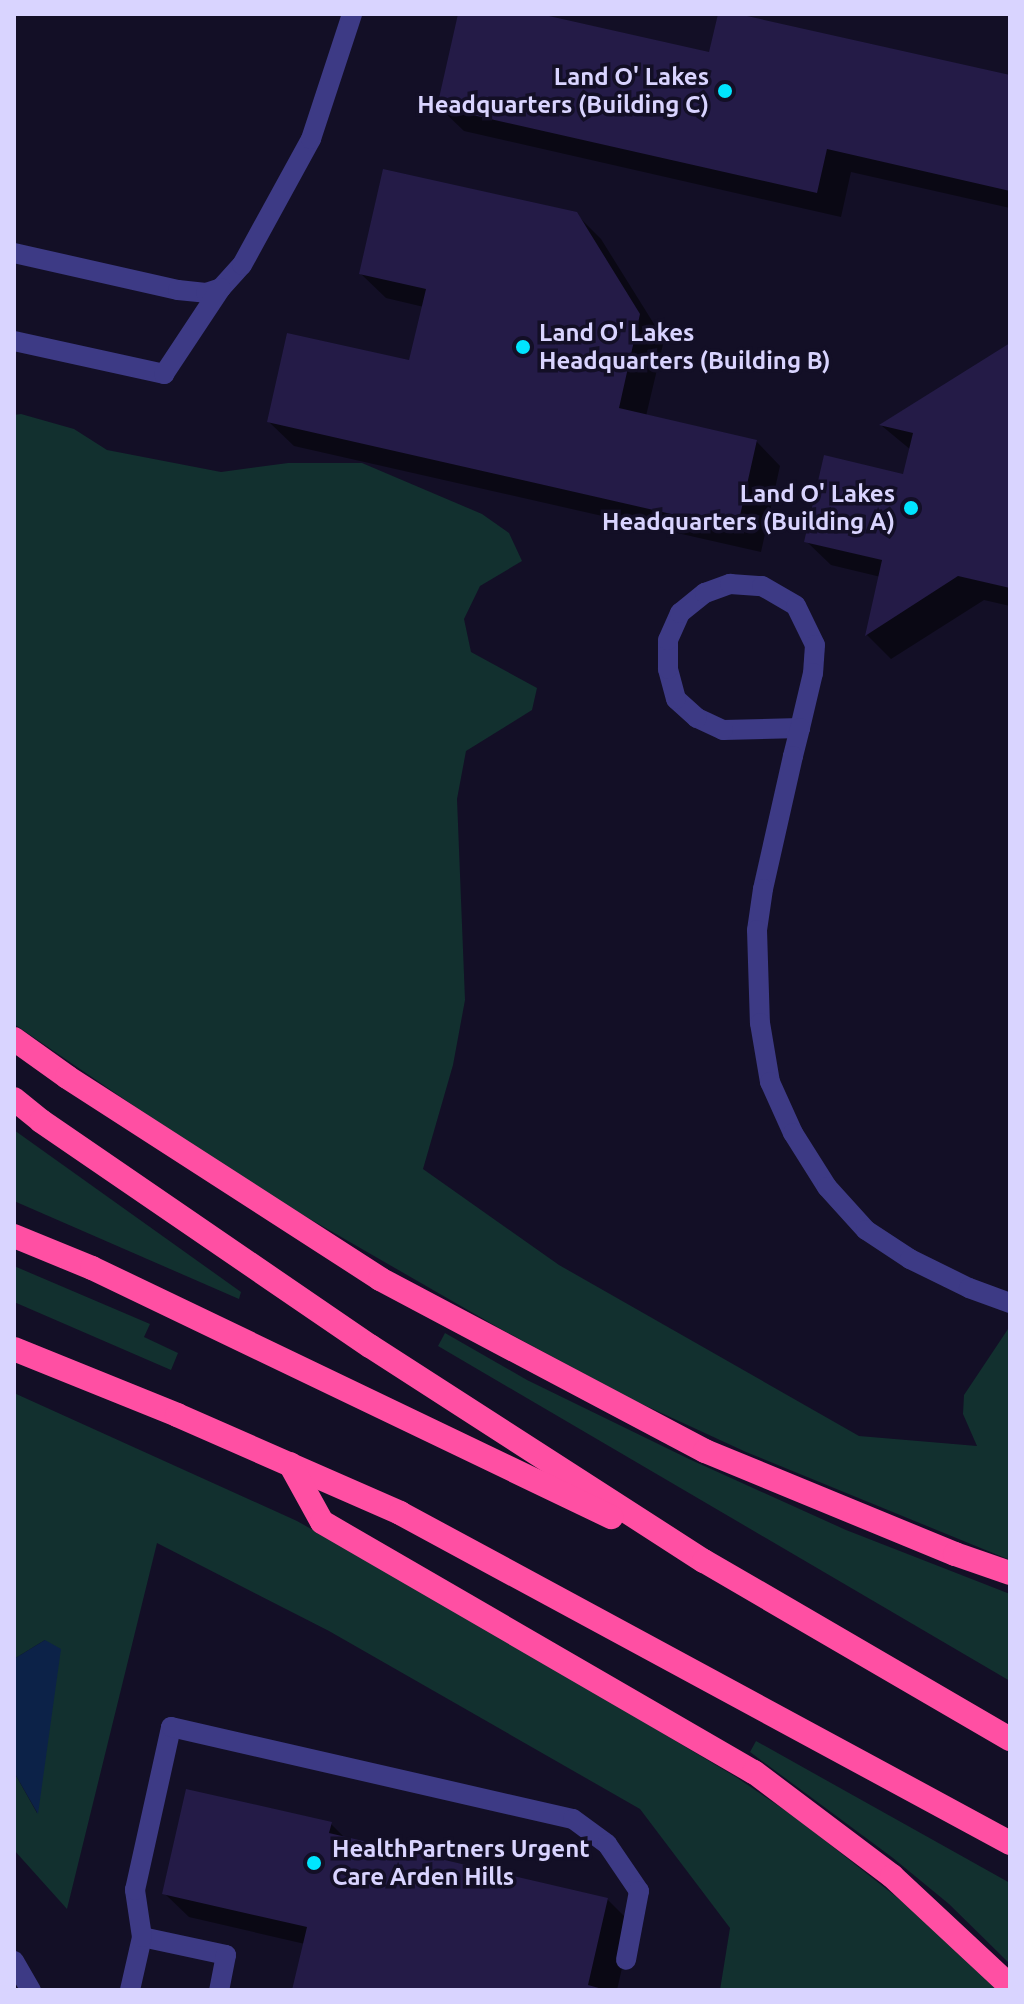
<!DOCTYPE html>
<style>
body{margin:0}
#map{position:relative;width:1024px;height:2004px;overflow:hidden;background:#130f26;font-family:Ubuntu,sans-serif}
div>[style]{position:absolute}
.green>*{inset:0;background:#12302f}
.water>*{inset:0;background:#0c2248}
.shadow>*{inset:0;background:#0007}
.building>*{inset:0;background:#241b47}
.minor>*{height:20px;margin:-10px;padding:0 10px;transform-origin:10px;border-radius:10px;background:#3d3a85}
.highway>*{height:24px;margin:-12px;padding:0 12px;transform-origin:12px;border-radius:12px;background:#ff4fa3}
.dots>*{width:22px;height:22px;translate:-50% -50%;box-sizing:border-box;border:4px solid #130f26;border-radius:50%}
span{translate:-50% -50%;white-space:nowrap;text-align:center;line-height:1.15;-webkit-text-stroke:7px #130f26;paint-order:stroke}
.poi-label{font-size:24px;color:#d9d4ff;font-weight:700}
.right{translate:-100% -50%;text-align:right}
.left{translate:0 -50%;text-align:left}
.frame{position:absolute;inset:0;border:16px solid #d9d4ff;pointer-events:none}
</style>
<div id="map">
<div class="green">
<div style="clip-path:polygon(21px 414px,74px 429px,107px 450px,221px 472px,288px 463px,362px 463px,482px 514px,509px 533px,522px 561px,480px 586px,464px 619px,471px 652px,537px 688px,532px 710px,466px 751px,457px 799px,465px 1000px,453px 1065px,423px 1169px,559px 1265px,859px 1436px,977px 1446px,963px 1414px,964px 1395px,1010px 1326px,1010px 1560px,746px 1452px,631px 1399px,499px 1328px,244px 1181px,14px 1024px,14px 415px)"></div>
<div style="clip-path:polygon(14px 1130px,241px 1292px,239px 1299px,14px 1201px)"></div>
<div style="clip-path:polygon(14px 1266px,150px 1324px,144px 1337px,178px 1353px,171px 1370px,14px 1302px)"></div>
<div style="clip-path:polygon(445px 1333px,527px 1380px,689px 1459px,846px 1530px,1010px 1594px,1010px 1681px,438px 1346px)"></div>
<div style="clip-path:polygon(14px 1393px,297px 1521px,471px 1619px,736px 1777px,795px 1817px,927px 1921px,999px 1990px,720px 1990px,730px 1928px,640px 1809px,329px 1631px,157px 1543px,67px 1909px,14px 1850px,14px 1772px,37px 1813px,45px 1640px,14px 1659px)"></div>
<div style="clip-path:polygon(756px 1741px,1010px 1883px,1010px 1964px,949px 1904px,893px 1858px,750px 1752px)"></div>
</div>
<div class="water">
<div style="clip-path:polygon(45px 1640px,61px 1649px,38px 1814px,14px 1772px,14px 1659px)"></div>
</div>
<div class="shadow">
<div style="clip-path:polygon(460px 14px,531px 14px,710px 54px,720px 14px,729px 14px,1010px 77px,1010px 208px,851px 172px,841px 217px,464px 131px,439px 107px)"></div>
<div style="clip-path:polygon(576px 214px,601px 239px,664px 340px,646px 416px,756px 441px,780px 466px,761px 552px,294px 446px,269px 422px,411px 363px,424px 307px,386px 298px,361px 274px)"></div>
<div style="clip-path:polygon(1010px 345px,1010px 606px,984px 600px,891px 659px,867px 635px,881px 577px,831px 565px,806px 541px,905px 476px,911px 450px,882px 426px)"></div>
<div style="clip-path:polygon(331px 1824px,346px 1839px,607px 1899px,632px 1924px,617px 1990px,294px 1990px,305px 1944px,189px 1917px,164px 1893px)"></div>
</div>
<div class="building">
<div style="clip-path:polygon(458px 14px,540px 14px,709px 52px,718px 14px,738px 14px,1010px 75px,1010px 191px,827px 149px,817px 193px,437px 107px)"></div>
<div style="clip-path:polygon(383px 169px,577px 212px,640px 314px,619px 408px,757px 440px,737px 529px,267px 422px,287px 333px,409px 360px,426px 289px,359px 274px)"></div>
<div style="clip-path:polygon(1010px 343px,1010px 588px,958px 576px,865px 636px,882px 560px,804px 542px,824px 455px,903px 474px,913px 433px,879px 425px)"></div>
<div style="clip-path:polygon(186px 1789px,332px 1822px,329px 1833px,608px 1898px,588px 1985px,606px 1990px,292px 1990px,307px 1927px,162px 1894px)"></div>
</div>
<div class="minor">
<div style="left:14px;top:253px;width:168px;rotate:12.7deg"></div>
<div style="left:178px;top:290px;width:28px;rotate:6deg"></div>
<div style="left:206px;top:293px;width:16px;rotate:-18deg"></div>
<div style="left:221px;top:288px;width:31px;rotate:-48deg"></div>
<div style="left:242px;top:265px;width:144px;rotate:-61.3deg"></div>
<div style="left:311px;top:139px;width:132px;rotate:-71.8deg"></div>
<div style="left:14px;top:341px;width:154px;rotate:12.4deg"></div>
<div style="left:164px;top:374px;width:103px;rotate:-56.5deg"></div>
<div style="left:800px;top:728px;width:77px;rotate:178.5deg"></div>
<div style="left:723px;top:730px;width:29px;rotate:-155deg"></div>
<div style="left:697px;top:718px;width:28px;rotate:-138deg"></div>
<div style="left:676px;top:699px;width:31px;rotate:-105deg"></div>
<div style="left:668px;top:669px;width:29px;rotate:-90deg"></div>
<div style="left:668px;top:640px;width:30px;rotate:-66deg"></div>
<div style="left:680px;top:613px;width:32px;rotate:-39deg"></div>
<div style="left:705px;top:593px;width:27px;rotate:-20deg"></div>
<div style="left:730px;top:584px;width:32px;rotate:4deg"></div>
<div style="left:762px;top:586px;width:39px;rotate:30deg"></div>
<div style="left:796px;top:606px;width:43px;rotate:64deg"></div>
<div style="left:815px;top:645px;width:28px;rotate:94deg"></div>
<div style="left:813px;top:673px;width:57px;rotate:103.3deg"></div>
<div style="left:800px;top:728px;width:29px;rotate:104deg"></div>
<div style="left:793px;top:756px;width:136px;rotate:102.7deg"></div>
<div style="left:763px;top:889px;width:41px;rotate:98.3deg"></div>
<div style="left:757px;top:930px;width:93px;rotate:88.2deg"></div>
<div style="left:760px;top:1023px;width:60px;rotate:80.4deg"></div>
<div style="left:770px;top:1082px;width:56px;rotate:65.7deg"></div>
<div style="left:793px;top:1133px;width:64px;rotate:57.8deg"></div>
<div style="left:827px;top:1187px;width:58px;rotate:47.8deg"></div>
<div style="left:866px;top:1230px;width:53px;rotate:33.4deg"></div>
<div style="left:910px;top:1259px;width:66px;rotate:26.2deg"></div>
<div style="left:969px;top:1288px;width:44px;rotate:20.1deg"></div>
<div style="left:142px;top:1937px;width:86px;rotate:12.1deg"></div>
<div style="left:226px;top:1955px;width:36px;rotate:101deg"></div>
<div style="left:14px;top:1961px;width:34px;rotate:60deg"></div>
<div style="left:130px;top:1990px;width:54px;rotate:-77.2deg"></div>
<div style="left:142px;top:1937px;width:48px;rotate:-98.5deg"></div>
<div style="left:135px;top:1890px;width:167px;rotate:-77.5deg"></div>
<div style="left:171px;top:1727px;width:412px;rotate:12.9deg"></div>
<div style="left:573px;top:1819px;width:42px;rotate:36.3deg"></div>
<div style="left:607px;top:1844px;width:57px;rotate:55.8deg"></div>
<div style="left:639px;top:1891px;width:70px;rotate:100.7deg"></div>
</div>
<div class="highway">
<div style="left:14px;top:1039px;width:65px;rotate:35.6deg"></div>
<div style="left:67px;top:1077px;width:373px;rotate:32.8deg"></div>
<div style="left:380px;top:1279px;width:368px;rotate:27.9deg"></div>
<div style="left:705px;top:1451px;width:270px;rotate:22.4deg"></div>
<div style="left:955px;top:1554px;width:58px;rotate:19.1deg"></div>
<div style="left:14px;top:1099px;width:35px;rotate:39deg"></div>
<div style="left:41px;top:1121px;width:399px;rotate:34.4deg"></div>
<div style="left:370px;top:1346px;width:397px;rotate:32.8deg"></div>
<div style="left:704px;top:1561px;width:354px;rotate:30.2deg"></div>
<div style="left:14px;top:1236px;width:84px;rotate:22.3deg"></div>
<div style="left:92px;top:1268px;width:576px;rotate:25.63deg"></div>
<div style="left:14px;top:1349px;width:176px;rotate:22deg"></div>
<div style="left:177px;top:1415px;width:244px;rotate:23.7deg"></div>
<div style="left:400px;top:1513px;width:694px;rotate:28.41deg"></div>
<div style="left:290px;top:1464px;width:66px;rotate:61.1deg"></div>
<div style="left:322px;top:1522px;width:499px;rotate:30.1deg"></div>
<div style="left:754px;top:1772px;width:173px;rotate:37deg"></div>
<div style="left:892px;top:1876px;width:161px;rotate:43deg"></div>
</div>
<div class="dots">
<div style="left:725px;top:91px;background:#00e5ff"></div>
<div style="left:523px;top:347px;background:#00e5ff"></div>
<div style="left:911px;top:508px;background:#00e5ff"></div>
<div style="left:314px;top:1863px;background:#00e5ff"></div>
</div>
<div class="poi-label">
<span class="right" style="left:709px;top:91px">Land O' Lakes<br>Headquarters (Building C)</span>
<span class="left" style="left:539px;top:347px">Land O' Lakes<br>Headquarters (Building B)</span>
<span class="right" style="left:895px;top:508px">Land O' Lakes<br>Headquarters (Building A)</span>
<span class="left" style="left:332px;top:1863px">HealthPartners Urgent<br>Care Arden Hills</span>
</div>
<div class="frame"></div>
</div>
